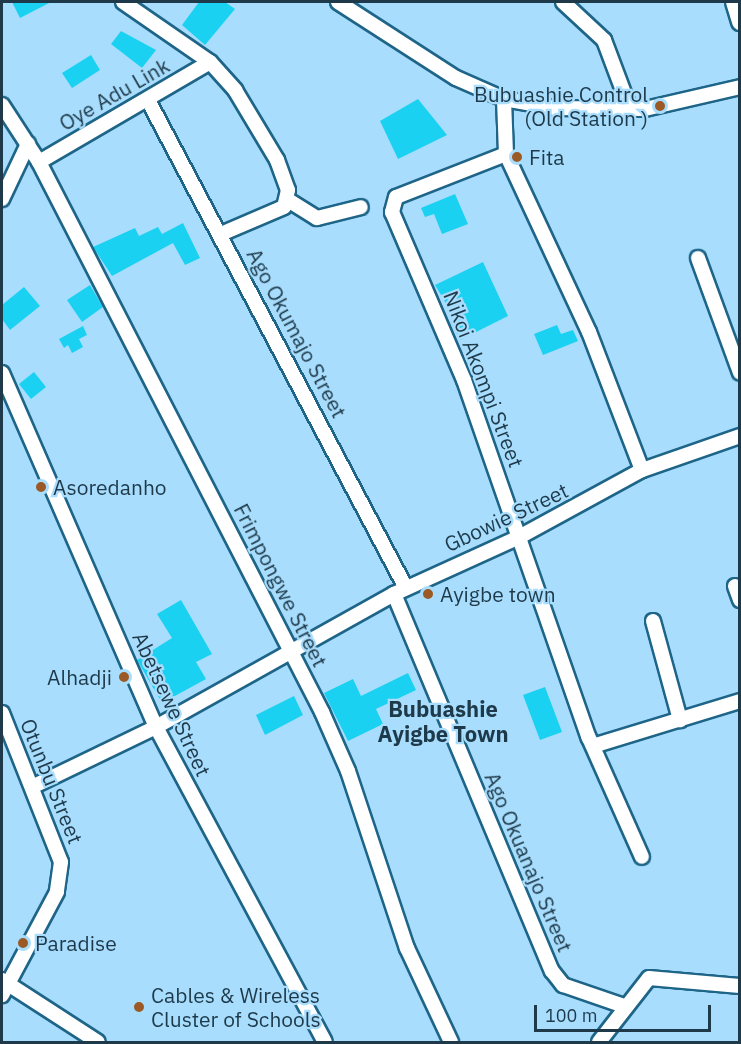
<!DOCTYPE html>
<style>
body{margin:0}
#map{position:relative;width:741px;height:1044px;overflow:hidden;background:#a8ddfd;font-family:"IBM Plex Sans",sans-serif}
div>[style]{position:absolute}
.building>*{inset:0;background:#1bd1f2}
.roads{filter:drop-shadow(2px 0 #1e6588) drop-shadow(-2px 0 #1e6588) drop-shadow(0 2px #1e6588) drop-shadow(0 -2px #1e6588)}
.minor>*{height:14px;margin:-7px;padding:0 7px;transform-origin:7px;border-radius:7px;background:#fff}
.tertiary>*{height:16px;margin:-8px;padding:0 8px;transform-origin:8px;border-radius:8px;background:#fff}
.dots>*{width:16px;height:16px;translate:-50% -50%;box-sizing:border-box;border:3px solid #a8ddfd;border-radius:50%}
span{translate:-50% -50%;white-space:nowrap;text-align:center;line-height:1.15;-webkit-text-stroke:4.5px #a8ddfd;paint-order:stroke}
.street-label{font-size:21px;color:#1e3a4a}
.poi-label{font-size:21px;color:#1e3a4a}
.right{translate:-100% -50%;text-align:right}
.left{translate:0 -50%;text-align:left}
.neighbourhood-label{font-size:22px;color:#1e3a4a;font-weight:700}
.frame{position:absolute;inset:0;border:3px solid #1e3a4a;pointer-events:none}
.scale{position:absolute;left:534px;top:1005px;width:177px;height:27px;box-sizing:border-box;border:3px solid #1e3a4a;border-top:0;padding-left:8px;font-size:18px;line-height:21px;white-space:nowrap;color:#1e3a4a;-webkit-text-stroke:4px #a8ddfd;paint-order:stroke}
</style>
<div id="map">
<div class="building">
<i style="clip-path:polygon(12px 2px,51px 2px,20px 18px)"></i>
<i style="clip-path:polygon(199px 2px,225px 2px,235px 9px,205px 45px,182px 25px)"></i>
<i style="clip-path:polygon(121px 31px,156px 50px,142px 68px,111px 44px)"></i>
<i style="clip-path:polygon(91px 55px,100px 70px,72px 88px,62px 73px)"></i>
<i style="clip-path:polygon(418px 99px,447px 135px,398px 159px,380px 121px)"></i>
<i style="clip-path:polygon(455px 194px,468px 224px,442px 234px,434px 214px,425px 217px,421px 208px)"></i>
<i style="clip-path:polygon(183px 223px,200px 258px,185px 265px,173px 243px,112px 276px,93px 247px,135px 228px,139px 236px,158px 227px,162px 234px)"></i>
<i style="clip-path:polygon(483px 262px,508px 316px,460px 340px,451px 322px,456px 320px,435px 285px)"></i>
<i style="clip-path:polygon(90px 285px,103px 307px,82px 322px,67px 300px)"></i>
<i style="clip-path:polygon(24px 287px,40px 306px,10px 330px,2px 319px,2px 305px)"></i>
<i style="clip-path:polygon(557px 325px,561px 334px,573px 330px,578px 341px,543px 355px,534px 334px)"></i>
<i style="clip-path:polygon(83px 326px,87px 335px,79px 339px,83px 347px,72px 353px,68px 345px,64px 348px,59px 339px)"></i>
<i style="clip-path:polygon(34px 372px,46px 387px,31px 399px,19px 384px)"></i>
<i style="clip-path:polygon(181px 600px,212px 654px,196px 662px,206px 679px,162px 703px,137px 660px,172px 638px,157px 614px)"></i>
<i style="clip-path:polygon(408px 673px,416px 690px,376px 709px,383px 724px,348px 741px,324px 693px,353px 679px,361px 696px)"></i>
<i style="clip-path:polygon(545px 687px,562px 732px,540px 740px,523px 695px)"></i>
<i style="clip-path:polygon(294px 696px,303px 715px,265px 735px,256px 715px)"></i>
</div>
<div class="roads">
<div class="minor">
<i style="left:123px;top:2px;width:106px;rotate:34.6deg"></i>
<i style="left:210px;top:62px;width:38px;rotate:48deg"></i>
<i style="left:235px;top:90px;width:82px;rotate:59deg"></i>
<i style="left:277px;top:160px;width:32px;rotate:70deg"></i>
<i style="left:288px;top:190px;width:17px;rotate:103deg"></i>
<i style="left:284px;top:207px;width:69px;rotate:156.8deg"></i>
<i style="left:338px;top:2px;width:140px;rotate:32.8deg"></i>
<i style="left:456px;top:78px;width:52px;rotate:23.6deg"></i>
<i style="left:504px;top:99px;width:52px;rotate:10deg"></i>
<i style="left:555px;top:108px;width:90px;rotate:0.6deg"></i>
<i style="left:645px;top:109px;width:98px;rotate:-13deg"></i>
<i style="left:563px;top:2px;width:56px;rotate:42.8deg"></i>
<i style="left:604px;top:40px;width:74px;rotate:69.4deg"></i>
<i style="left:148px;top:100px;width:552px;rotate:62.14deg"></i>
<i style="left:2px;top:105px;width:68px;rotate:57deg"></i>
<i style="left:39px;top:162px;width:619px;rotate:62.77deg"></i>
<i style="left:322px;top:712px;width:64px;rotate:66.2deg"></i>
<i style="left:348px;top:771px;width:187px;rotate:71.6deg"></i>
<i style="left:407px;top:948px;width:104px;rotate:64.9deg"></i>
<i style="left:506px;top:154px;width:118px;rotate:158.6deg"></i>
<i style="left:396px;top:197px;width:16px;rotate:105deg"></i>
<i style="left:392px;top:212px;width:183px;rotate:66.8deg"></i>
<i style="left:464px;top:380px;width:379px;rotate:70.8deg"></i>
<i style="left:589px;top:738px;width:130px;rotate:66deg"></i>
<i style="left:39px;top:162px;width:198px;rotate:-30.3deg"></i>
<i style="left:2px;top:199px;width:61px;rotate:-64.7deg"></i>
<i style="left:288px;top:200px;width:34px;rotate:32deg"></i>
<i style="left:317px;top:218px;width:45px;rotate:-14deg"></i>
<i style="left:698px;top:258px;width:122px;rotate:69.9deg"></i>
<i style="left:2px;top:373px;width:386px;rotate:66.5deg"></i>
<i style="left:156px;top:727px;width:357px;rotate:61.8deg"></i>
<i style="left:642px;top:470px;width:104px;rotate:-19.1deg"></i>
<i style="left:735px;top:586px;width:15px;rotate:70deg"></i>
<i style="left:394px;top:594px;width:409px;rotate:67.3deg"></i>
<i style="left:552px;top:971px;width:18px;rotate:52deg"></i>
<i style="left:563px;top:985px;width:65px;rotate:19deg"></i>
<i style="left:653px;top:621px;width:103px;rotate:74.7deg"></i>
<i style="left:2px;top:713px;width:160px;rotate:68.4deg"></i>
<i style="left:61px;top:862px;width:30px;rotate:98deg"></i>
<i style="left:57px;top:892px;width:117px;rotate:118.1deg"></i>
<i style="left:596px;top:745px;width:151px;rotate:-17deg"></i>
<i style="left:34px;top:786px;width:136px;rotate:-25.8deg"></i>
<i style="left:156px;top:727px;width:273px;rotate:-29.2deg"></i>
<i style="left:394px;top:594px;width:140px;rotate:-24.5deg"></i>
<i style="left:521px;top:536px;width:138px;rotate:-28.6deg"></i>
<i style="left:642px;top:470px;width:148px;rotate:-111deg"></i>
<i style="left:589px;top:332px;width:196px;rotate:-115deg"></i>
<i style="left:506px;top:154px;width:55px;rotate:-92.1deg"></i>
<i style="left:2px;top:980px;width:114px;rotate:32.9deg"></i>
<i style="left:599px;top:1042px;width:81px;rotate:-52deg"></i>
<i style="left:649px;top:978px;width:91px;rotate:5deg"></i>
</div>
<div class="tertiary">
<i style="left:734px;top:2px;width:21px;rotate:73deg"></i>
</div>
</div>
<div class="dots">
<i style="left:660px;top:106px;background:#9b5926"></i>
<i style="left:517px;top:157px;background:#9b5926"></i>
<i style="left:41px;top:487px;background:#9b5926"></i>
<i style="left:428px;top:594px;background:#9b5926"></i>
<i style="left:124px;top:677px;background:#9b5926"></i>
<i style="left:23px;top:943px;background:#9b5926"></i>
<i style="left:139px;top:1007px;background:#9b5926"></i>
</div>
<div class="street-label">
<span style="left:114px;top:94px;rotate:-30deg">Oye Adu Link</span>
<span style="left:297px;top:333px;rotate:62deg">Ago Okumajo Street</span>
<span style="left:484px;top:379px;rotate:69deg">Nikoi Akompi Street</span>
<span style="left:506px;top:517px;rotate:-25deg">Gbowie Street</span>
<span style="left:281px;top:585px;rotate:63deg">Frimpongwe Street</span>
<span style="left:172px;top:704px;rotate:65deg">Abetsewe Street</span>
<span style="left:52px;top:781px;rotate:68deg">Otunbu Street</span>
<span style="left:529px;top:862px;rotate:67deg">Ago Okuanajo Street</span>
</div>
<div class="poi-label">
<span class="right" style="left:648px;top:106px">Bubuashie Control<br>(Old Station )</span>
<span class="left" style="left:529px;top:157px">Fita</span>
<span class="left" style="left:53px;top:487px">Asoredanho</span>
<span class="left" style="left:440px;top:594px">Ayigbe town</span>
<span class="right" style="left:112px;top:677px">Alhadji</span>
<span class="left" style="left:35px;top:943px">Paradise</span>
<span class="left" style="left:151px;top:1007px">Cables &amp; Wireless<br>Cluster of Schools</span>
</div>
<div class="neighbourhood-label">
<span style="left:443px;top:721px">Bubuashie<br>Ayigbe Town</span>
</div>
<div class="frame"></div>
<div class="scale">100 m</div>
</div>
